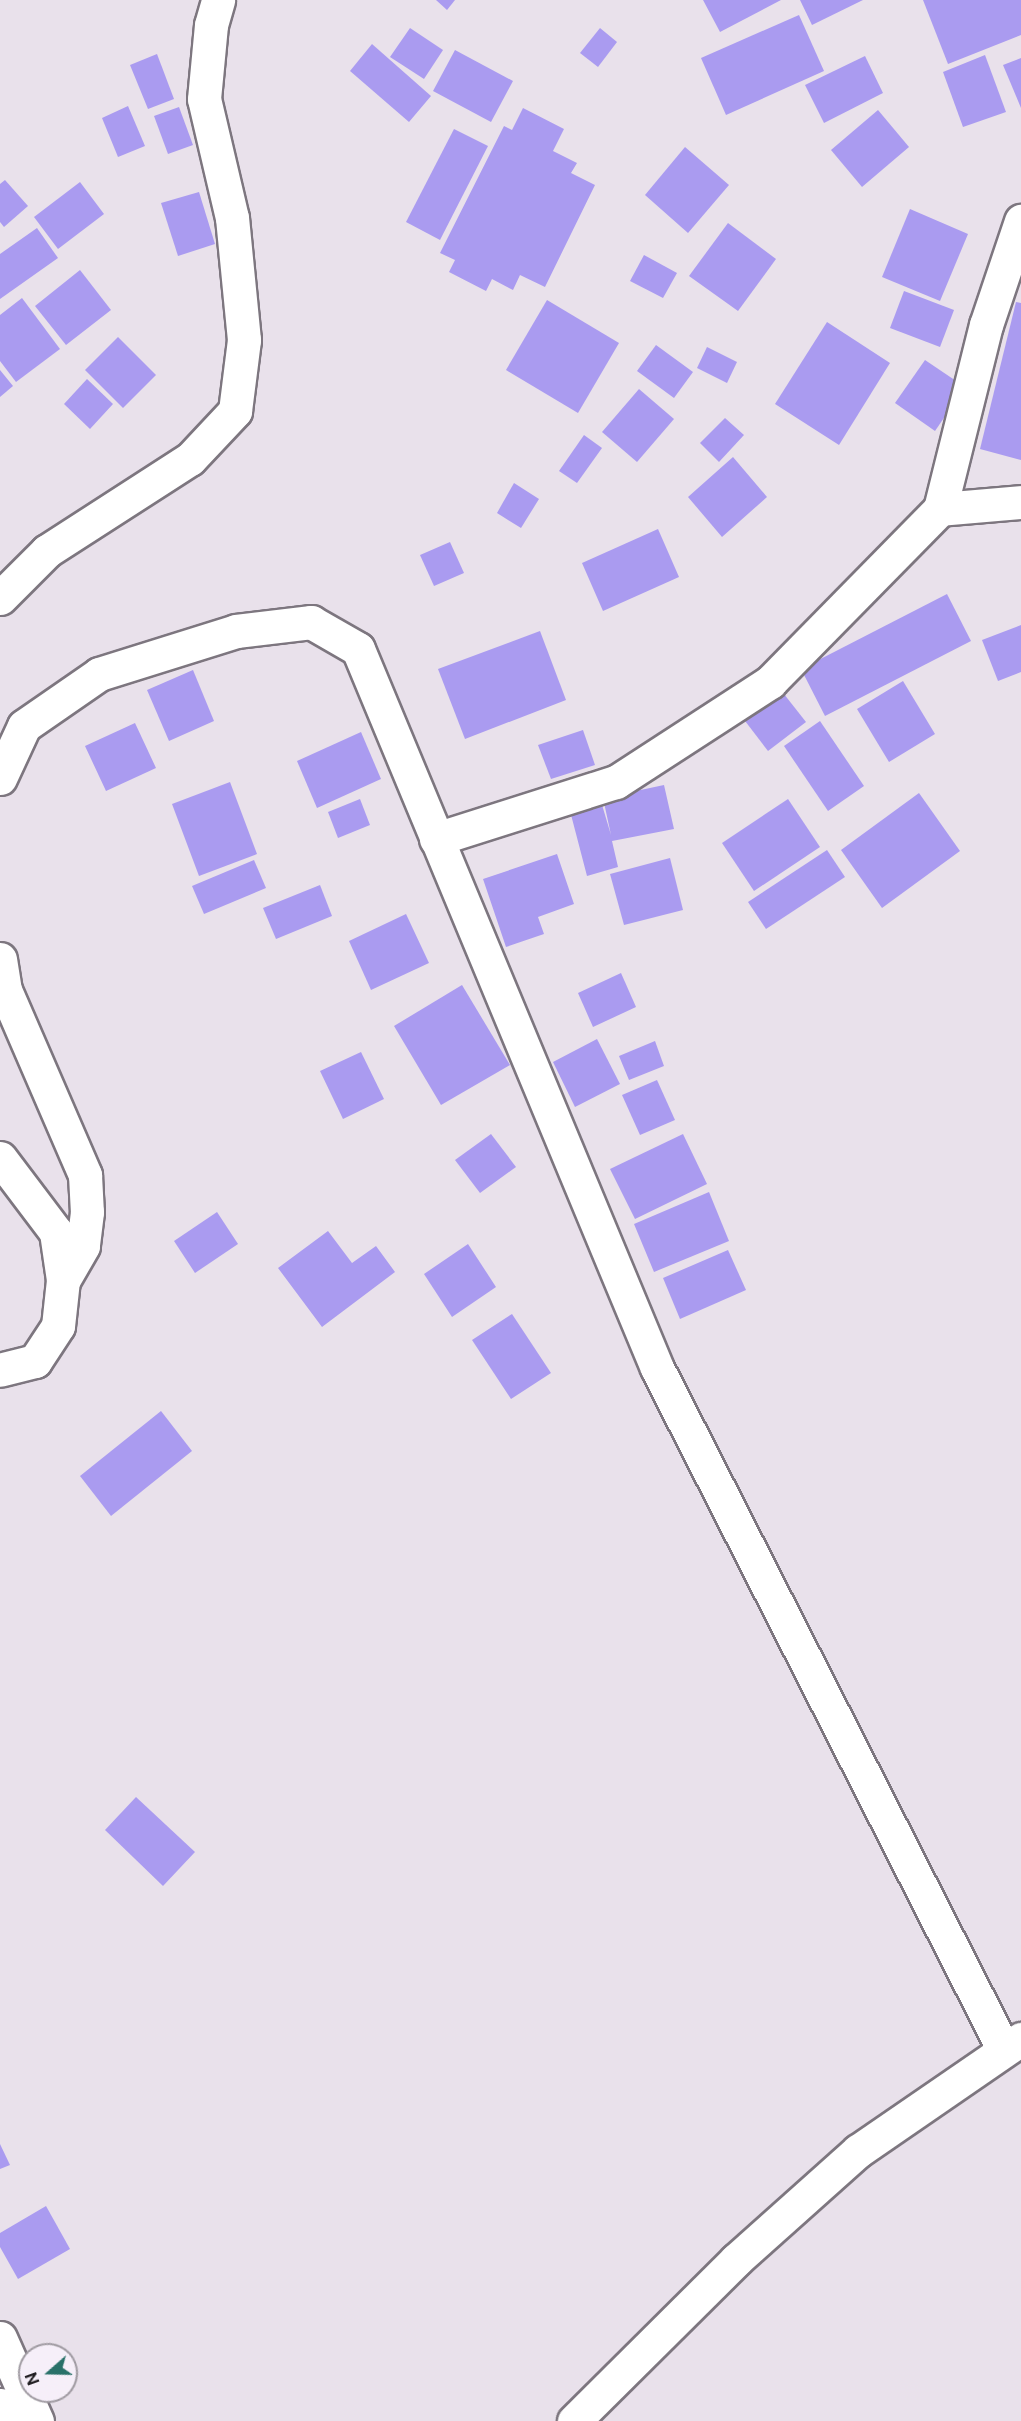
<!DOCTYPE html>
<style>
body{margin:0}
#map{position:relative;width:1021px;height:2421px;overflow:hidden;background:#e9e1eb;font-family:"Public Sans",sans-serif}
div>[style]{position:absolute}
.building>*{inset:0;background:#aa9bf0}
.roads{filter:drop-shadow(2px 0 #7d767f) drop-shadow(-2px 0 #7d767f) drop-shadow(0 2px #7d767f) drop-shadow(0 -2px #7d767f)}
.minor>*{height:33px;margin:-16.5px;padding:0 16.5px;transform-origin:16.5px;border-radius:16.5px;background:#fff}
span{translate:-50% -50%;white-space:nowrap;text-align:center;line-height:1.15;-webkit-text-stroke:5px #f6eff9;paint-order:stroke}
.north{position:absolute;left:18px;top:2343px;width:60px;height:60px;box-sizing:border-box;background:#f6eff9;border:2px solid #a09ba2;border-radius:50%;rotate:250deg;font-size:16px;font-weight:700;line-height:24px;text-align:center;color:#1f1c20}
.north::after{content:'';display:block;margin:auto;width:21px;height:27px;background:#297169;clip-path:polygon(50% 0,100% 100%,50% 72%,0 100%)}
</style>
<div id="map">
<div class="building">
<i style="clip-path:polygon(436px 0,455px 0,447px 10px)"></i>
<i style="clip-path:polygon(703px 0,781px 0,720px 32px)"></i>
<i style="clip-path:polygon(800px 0,863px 0,812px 25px)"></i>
<i style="clip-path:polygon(923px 0,1021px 0,1021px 35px,948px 64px)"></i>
<i style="clip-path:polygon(799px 15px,824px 71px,726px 115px,701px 58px)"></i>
<i style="clip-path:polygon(410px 28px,443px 50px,424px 79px,390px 57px)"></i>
<i style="clip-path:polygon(600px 28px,617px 42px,598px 67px,580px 53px)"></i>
<i style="clip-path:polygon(372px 44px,431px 96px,409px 122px,350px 71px)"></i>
<i style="clip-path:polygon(455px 50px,513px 81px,491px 122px,433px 91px)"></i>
<i style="clip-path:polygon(157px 54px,174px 99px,148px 109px,130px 65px)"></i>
<i style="clip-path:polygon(985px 55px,1006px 112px,963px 127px,943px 72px)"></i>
<i style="clip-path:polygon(865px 56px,883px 93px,824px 123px,805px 85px)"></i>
<i style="clip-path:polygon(1021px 58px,1021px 108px,1003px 65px)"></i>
<i style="clip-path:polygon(128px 106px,145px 146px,118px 157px,102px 118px)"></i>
<i style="clip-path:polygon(179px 107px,193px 145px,168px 154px,154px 116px)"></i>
<i style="clip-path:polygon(523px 108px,564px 129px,553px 151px,577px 163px,571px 173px,595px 185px,545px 287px,520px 275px,513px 290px,492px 279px,486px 291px,449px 272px,455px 260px,440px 253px,504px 126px,512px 130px)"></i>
<i style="clip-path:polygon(878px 110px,909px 147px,862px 187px,831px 150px)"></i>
<i style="clip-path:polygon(454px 129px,488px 146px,440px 240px,406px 222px)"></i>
<i style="clip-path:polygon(685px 147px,729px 185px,688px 233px,645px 195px)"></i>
<i style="clip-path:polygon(5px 180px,28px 206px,4px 227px,0 222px,0 184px)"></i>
<i style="clip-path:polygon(80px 182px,104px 214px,58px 249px,34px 217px)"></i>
<i style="clip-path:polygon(199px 192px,215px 244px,178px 256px,161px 203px)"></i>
<i style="clip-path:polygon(910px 209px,968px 234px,940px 301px,882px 277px)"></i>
<i style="clip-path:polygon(728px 223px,776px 259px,738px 311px,689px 276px)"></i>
<i style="clip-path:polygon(37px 228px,58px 258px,0 299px,0 254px)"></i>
<i style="clip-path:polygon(644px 255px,677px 273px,663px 298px,630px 281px)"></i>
<i style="clip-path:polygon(80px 270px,111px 310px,66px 345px,35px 306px)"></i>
<i style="clip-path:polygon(904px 291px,954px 310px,940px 347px,890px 328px)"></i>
<i style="clip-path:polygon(22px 298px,60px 349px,16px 382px,0 361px,0 315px)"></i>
<i style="clip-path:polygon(547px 300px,619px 343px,578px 413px,506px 370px)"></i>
<i style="clip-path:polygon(1016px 302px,1021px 303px,1021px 460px,980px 449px)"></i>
<i style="clip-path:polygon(827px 322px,890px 363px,839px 445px,775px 404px)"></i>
<i style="clip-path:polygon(118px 337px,156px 375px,123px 408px,85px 370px)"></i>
<i style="clip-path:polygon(656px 345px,693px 372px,674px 398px,637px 371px)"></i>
<i style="clip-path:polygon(707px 347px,737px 362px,727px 383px,697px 368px)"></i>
<i style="clip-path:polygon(925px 360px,965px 387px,935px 431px,895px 403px)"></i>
<i style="clip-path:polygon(0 370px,13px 386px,0 397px)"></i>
<i style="clip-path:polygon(87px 379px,113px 404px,90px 429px,64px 404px)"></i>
<i style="clip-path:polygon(639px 389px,674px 419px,637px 462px,602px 432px)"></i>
<i style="clip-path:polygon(725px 418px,744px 435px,719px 462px,700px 443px)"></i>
<i style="clip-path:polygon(584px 435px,602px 448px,577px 483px,559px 471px)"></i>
<i style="clip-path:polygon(733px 457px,767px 497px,722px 537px,688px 497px)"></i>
<i style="clip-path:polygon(514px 483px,539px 499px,521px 528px,497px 513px)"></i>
<i style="clip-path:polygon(658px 529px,679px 577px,603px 611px,582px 563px)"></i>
<i style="clip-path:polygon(450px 542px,464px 573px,434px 586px,420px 555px)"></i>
<i style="clip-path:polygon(947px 594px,971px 641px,825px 716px,801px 669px)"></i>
<i style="clip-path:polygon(1021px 625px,1021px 672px,998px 681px,982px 640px)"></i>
<i style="clip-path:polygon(540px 631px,566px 700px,465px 739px,438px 669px)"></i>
<i style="clip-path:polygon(193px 670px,214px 721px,169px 741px,147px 690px)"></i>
<i style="clip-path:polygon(903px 681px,935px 734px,889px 762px,857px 709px)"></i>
<i style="clip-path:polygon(780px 689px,806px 722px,768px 751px,742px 717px)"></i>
<i style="clip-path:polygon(820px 721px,864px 786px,828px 811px,784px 746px)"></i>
<i style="clip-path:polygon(135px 723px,156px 768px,106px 791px,85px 746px)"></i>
<i style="clip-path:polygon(583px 730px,595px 765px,551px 779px,538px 745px)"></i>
<i style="clip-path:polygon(361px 732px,381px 779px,317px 808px,297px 761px)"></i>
<i style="clip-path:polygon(230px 782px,257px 854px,199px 876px,172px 804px)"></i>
<i style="clip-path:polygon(664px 785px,674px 829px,612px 841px,618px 867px,587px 876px,569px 807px,600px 798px,611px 835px,603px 798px)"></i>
<i style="clip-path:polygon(919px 793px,960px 851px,882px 908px,841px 850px)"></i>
<i style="clip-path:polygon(360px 799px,370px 825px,338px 838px,328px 812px)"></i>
<i style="clip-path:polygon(788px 799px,820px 847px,754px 891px,722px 843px)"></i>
<i style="clip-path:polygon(827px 850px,845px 877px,766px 929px,748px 902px)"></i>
<i style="clip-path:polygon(557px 854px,574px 904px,538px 917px,544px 934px,506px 947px,483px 879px)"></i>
<i style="clip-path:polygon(670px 858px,683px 910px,624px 925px,610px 874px)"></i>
<i style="clip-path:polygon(254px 860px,266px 888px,204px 914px,192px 886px)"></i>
<i style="clip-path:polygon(320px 885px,332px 916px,276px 939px,263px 908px)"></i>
<i style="clip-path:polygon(406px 914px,429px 963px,371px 990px,349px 941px)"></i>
<i style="clip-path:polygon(621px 973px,636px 1007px,593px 1027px,578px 993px)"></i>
<i style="clip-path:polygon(462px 985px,510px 1065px,441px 1105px,394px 1026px)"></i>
<i style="clip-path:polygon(597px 1039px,620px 1084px,575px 1107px,553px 1062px)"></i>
<i style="clip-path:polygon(655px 1041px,664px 1066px,629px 1080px,619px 1056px)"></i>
<i style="clip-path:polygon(361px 1052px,384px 1099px,343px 1119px,320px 1071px)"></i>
<i style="clip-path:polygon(657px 1080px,675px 1120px,640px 1135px,622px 1095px)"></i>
<i style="clip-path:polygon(491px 1134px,516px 1167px,480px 1193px,455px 1160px)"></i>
<i style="clip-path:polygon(683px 1134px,707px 1184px,635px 1219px,610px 1169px)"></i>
<i style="clip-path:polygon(709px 1192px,729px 1241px,654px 1272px,634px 1224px)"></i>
<i style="clip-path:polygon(217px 1212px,238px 1244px,195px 1273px,174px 1241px)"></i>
<i style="clip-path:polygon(328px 1231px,352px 1263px,376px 1246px,395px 1272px,322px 1327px,278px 1268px)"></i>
<i style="clip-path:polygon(468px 1244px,496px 1287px,452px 1317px,424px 1274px)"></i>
<i style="clip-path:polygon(728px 1250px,746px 1290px,680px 1319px,663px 1278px)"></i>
<i style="clip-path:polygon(512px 1314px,551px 1373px,511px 1399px,472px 1340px)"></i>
<i style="clip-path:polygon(161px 1411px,192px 1451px,111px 1516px,80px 1476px)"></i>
<i style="clip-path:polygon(136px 1797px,195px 1852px,163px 1886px,105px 1830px)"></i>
<i style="clip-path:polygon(0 2144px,10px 2165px,0 2169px)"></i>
<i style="clip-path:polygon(46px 2206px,70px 2249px,18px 2279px,0 2247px,0 2233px)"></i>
</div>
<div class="roads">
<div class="minor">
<i style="left:940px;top:509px;width:81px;rotate:-4.9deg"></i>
<i style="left:0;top:598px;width:66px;rotate:-45deg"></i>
<i style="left:47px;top:551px;width:170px;rotate:-32.8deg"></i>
<i style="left:190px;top:459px;width:66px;rotate:-46.8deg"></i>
<i style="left:235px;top:411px;width:72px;rotate:-82.8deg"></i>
<i style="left:244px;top:340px;width:123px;rotate:-95.6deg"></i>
<i style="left:232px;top:218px;width:122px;rotate:-103.2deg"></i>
<i style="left:204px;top:99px;width:74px;rotate:-84.6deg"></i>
<i style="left:211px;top:25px;width:26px;rotate:-74deg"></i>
<i style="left:0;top:778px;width:57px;rotate:-65.2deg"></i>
<i style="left:24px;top:726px;width:91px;rotate:-34.7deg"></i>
<i style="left:99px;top:674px;width:144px;rotate:-17.4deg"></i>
<i style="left:236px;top:631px;width:76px;rotate:-6.8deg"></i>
<i style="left:311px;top:622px;width:54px;rotate:29.9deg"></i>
<i style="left:358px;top:649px;width:779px;rotate:67.42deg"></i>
<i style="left:657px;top:1368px;width:763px;rotate:63.03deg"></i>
<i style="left:436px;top:839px;width:189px;rotate:-17.6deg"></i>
<i style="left:616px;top:782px;width:184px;rotate:-33deg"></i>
<i style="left:770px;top:682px;width:243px;rotate:-45.5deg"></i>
<i style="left:940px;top:509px;width:190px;rotate:-76deg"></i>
<i style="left:986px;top:325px;width:110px;rotate:-71.4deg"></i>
<i style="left:0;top:959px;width:31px;rotate:81deg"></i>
<i style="left:5px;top:990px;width:202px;rotate:66.6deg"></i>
<i style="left:85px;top:1175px;width:37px;rotate:87deg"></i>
<i style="left:87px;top:1212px;width:34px;rotate:97deg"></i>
<i style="left:83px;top:1246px;width:39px;rotate:120deg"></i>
<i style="left:0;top:1158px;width:93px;rotate:52.9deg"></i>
<i style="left:56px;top:1232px;width:49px;rotate:81.7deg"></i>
<i style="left:63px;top:1280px;width:46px;rotate:96.2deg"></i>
<i style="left:58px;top:1326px;width:42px;rotate:123.3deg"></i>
<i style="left:35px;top:1361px;width:36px;rotate:166deg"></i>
<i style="left:0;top:2338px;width:91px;rotate:66deg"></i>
<i style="left:0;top:2405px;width:21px;rotate:49deg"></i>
<i style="left:574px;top:2421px;width:228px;rotate:-44.8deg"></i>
<i style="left:736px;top:2260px;width:164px;rotate:-41.8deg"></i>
<i style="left:858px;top:2151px;width:198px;rotate:-34.5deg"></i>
</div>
</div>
<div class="north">N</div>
</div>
